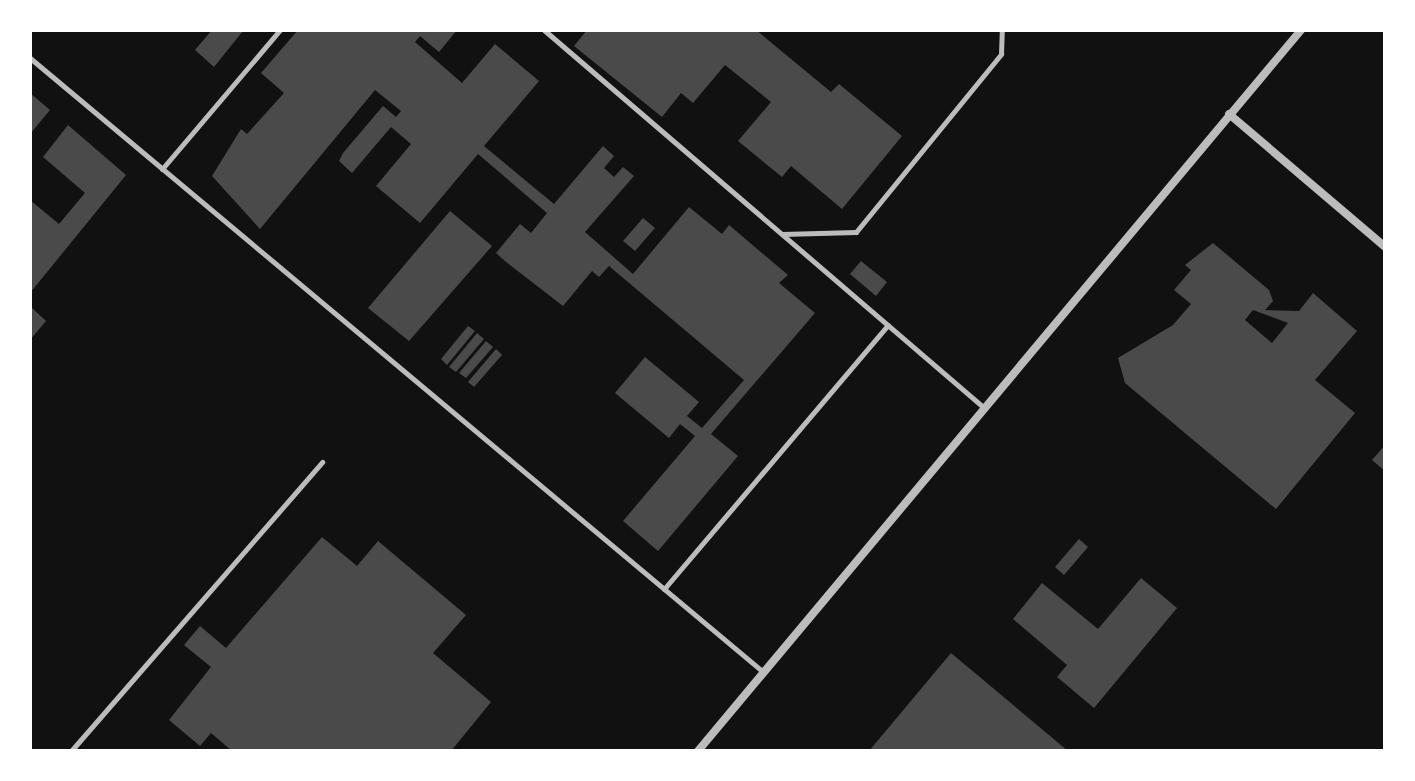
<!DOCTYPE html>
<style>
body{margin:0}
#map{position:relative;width:1415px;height:781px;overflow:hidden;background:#111;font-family:"PT Sans",sans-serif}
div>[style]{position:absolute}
.building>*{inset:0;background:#4a4a4a}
.service>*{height:5px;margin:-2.5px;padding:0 2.5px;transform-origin:2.5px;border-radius:2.5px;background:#bcbcbc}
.minor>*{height:8px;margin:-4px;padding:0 4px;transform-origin:4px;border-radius:4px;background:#bcbcbc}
span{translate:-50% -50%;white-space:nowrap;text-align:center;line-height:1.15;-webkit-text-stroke:6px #fff;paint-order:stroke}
.frame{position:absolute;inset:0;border:32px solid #fff;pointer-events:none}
</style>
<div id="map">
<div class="building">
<i style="clip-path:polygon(212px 30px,243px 31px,214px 67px,195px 50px)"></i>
<i style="clip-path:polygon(298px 30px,457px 30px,439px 52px,420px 36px,415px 42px,462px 83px,495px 44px,539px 81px,484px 146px,554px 204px,603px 146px,614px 156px,604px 168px,614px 177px,623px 167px,634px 176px,585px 232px,633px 274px,689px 207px,722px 234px,729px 225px,788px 275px,779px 283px,815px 313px,711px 434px,738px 456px,658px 551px,623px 521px,695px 436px,680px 424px,669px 438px,615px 393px,645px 357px,699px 402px,687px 416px,702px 428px,744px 380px,609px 266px,599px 277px,592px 271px,563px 306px,506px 262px,496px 253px,520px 224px,531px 233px,547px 213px,478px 154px,420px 223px,376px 186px,411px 144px,391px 127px,352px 173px,339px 161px,343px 153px,383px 106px,396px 117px,401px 111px,375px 90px,260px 229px,212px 176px,241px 129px,247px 134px,284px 93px,261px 73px)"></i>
<i style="clip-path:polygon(587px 30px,756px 30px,831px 92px,839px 84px,902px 136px,842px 209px,791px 166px,782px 177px,738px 141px,771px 102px,725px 65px,693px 103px,681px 93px,662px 117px,574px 46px)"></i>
<i style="clip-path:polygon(30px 93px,50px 110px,30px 134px)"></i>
<i style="clip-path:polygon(68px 125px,126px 175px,30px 293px,30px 200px,59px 224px,85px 193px,43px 157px)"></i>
<i style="clip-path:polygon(450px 211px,492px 246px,409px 341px,368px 308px)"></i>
<i style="clip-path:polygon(643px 218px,655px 228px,635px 251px,623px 241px)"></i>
<i style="clip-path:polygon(evenodd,1213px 243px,1269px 290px,1273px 301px,1265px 310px,1299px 311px,1313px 293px,1357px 331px,1315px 380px,1355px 413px,1276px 509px,1125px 383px,1118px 358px,1173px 325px,1191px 304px,1174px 290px,1191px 270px,1185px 265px,1213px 243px,1253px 310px,1288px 323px,1272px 343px,1245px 320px,1253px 310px)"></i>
<i style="clip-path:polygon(861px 261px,887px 282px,876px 296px,850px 274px)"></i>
<i style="clip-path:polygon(30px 306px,46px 321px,30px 340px)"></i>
<i style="clip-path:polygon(468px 326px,475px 331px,447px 365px,441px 359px)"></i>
<i style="clip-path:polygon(477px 333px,484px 339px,456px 372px,449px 367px)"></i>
<i style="clip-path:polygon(486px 341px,493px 347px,466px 378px,459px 373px)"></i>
<i style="clip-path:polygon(496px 349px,502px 355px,474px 387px,468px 382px)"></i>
<i style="clip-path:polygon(1385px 445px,1385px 471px,1372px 460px)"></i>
<i style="clip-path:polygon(322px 537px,357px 566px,378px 541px,466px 615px,433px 653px,491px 702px,451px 751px,232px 751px,211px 733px,200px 746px,169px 720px,211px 667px,184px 645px,200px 626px,226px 648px)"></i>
<i style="clip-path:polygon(1079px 539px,1088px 547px,1064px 575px,1055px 567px)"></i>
<i style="clip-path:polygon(1141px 578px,1177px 608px,1094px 708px,1057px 677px,1067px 665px,1013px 619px,1042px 583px,1098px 629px)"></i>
<i style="clip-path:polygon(951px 653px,1068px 751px,869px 751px)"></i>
</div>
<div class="service">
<i style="left:544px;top:30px;width:577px;rotate:40.64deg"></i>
<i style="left:30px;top:58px;width:955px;rotate:39.94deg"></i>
<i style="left:162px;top:169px;width:182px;rotate:-49.7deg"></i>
<i style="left:782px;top:234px;width:74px;rotate:-1.5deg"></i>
<i style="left:856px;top:232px;width:230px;rotate:-50.8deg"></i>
<i style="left:1001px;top:54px;width:24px;rotate:-88deg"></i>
<i style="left:664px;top:589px;width:346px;rotate:-49.7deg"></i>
<i style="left:71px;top:751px;width:383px;rotate:-49deg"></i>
</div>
<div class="minor">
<i style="left:1229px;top:114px;width:205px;rotate:40.4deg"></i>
<i style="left:698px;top:751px;width:940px;rotate:-50.09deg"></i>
</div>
<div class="frame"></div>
</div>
